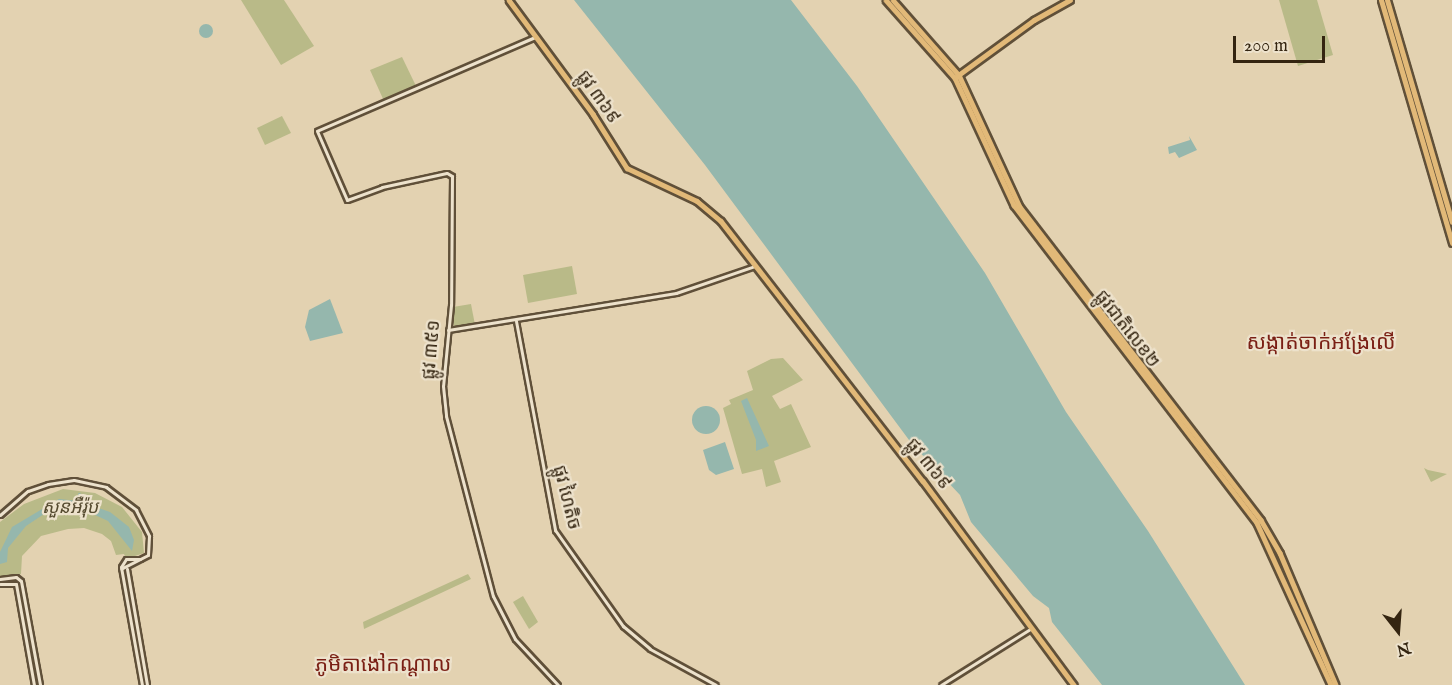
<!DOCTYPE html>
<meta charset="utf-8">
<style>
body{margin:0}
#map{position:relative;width:1452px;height:685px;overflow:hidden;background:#e3d2b1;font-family:"IM FELL English","Noto Sans Khmer",serif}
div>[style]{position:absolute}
.green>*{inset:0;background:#b9ba88}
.water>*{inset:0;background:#95b7ad}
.round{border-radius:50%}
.canal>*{height:3px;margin:-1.5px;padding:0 1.5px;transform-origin:1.5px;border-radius:1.5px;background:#95b7ad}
.roads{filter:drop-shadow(2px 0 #605039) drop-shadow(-2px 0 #605039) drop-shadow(0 2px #605039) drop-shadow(0 -2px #605039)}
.minor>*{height:3px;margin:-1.5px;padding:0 1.5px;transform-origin:1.5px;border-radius:1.5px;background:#ede2cc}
.major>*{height:4.5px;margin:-2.25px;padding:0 2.25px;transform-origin:2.25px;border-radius:2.25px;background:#e2b978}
.highway>*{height:5px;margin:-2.5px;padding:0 2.5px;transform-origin:2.5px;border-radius:2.5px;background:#e2b978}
span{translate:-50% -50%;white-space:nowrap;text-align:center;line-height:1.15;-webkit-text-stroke:4.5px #ede2cc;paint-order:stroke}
.street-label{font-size:18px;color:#342511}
.park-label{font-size:18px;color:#554a2f;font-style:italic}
.quarter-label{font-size:21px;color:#7a1f14}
.north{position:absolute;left:1368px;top:601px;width:60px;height:60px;-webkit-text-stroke:4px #ede2cc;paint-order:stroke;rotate:163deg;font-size:16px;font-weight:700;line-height:24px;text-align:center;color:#342511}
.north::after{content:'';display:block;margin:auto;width:21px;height:27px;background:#342511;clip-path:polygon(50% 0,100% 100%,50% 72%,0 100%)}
.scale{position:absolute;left:1233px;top:36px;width:92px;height:27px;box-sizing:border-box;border:3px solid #342511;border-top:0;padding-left:8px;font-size:18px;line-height:21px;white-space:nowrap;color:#342511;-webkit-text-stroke:4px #ede2cc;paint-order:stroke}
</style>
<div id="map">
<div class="green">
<i style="clip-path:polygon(241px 0,284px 0,314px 46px,281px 65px)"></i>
<i style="clip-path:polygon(1279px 0,1317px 0,1333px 55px,1298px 66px)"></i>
<i style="clip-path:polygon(402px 57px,416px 86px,384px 101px,370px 70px)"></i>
<i style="clip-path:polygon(282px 116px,291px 133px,265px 145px,257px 128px)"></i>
<i style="clip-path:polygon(572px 266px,577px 294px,528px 303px,523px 275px)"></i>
<i style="clip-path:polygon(471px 304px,475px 325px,454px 328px,453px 307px)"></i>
<i style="clip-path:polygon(783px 358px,803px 380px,772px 396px,780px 409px,791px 404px,811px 447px,774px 461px,781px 482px,766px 487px,762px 469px,742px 474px,723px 408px,731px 404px,729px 400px,753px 390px,747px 371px,771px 359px)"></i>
<i style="clip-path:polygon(1424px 468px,1428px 470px,1447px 474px,1431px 482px)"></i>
<i style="clip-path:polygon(63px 489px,95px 493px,122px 507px,142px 532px,144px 553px,126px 559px,124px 554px,116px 555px,111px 541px,102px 534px,84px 528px,68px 529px,41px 536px,22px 556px,21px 574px,0 579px,0 522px,24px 504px)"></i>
<i style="clip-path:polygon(468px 574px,471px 579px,364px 629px,363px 622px)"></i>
<i style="clip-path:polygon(523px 596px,538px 622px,529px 629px,513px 602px)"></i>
</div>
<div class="water">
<i style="clip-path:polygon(574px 0,791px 0,857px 86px,985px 273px,1066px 412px,1148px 531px,1245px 685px,1102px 685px,1052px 622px,1049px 608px,1033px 596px,971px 522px,960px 495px,912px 444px,705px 165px)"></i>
<i class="round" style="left:199px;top:24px;width:14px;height:14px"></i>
<i style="clip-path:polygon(1189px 136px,1197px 150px,1179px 158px,1175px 152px,1169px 154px,1168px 147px,1190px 140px)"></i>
<i style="clip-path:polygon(330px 299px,343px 333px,310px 341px,305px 327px,309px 310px)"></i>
<i style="clip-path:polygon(747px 398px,769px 446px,756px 451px,756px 440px,741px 401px)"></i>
<i class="round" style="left:692px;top:406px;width:28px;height:28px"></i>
<i style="clip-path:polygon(725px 442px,734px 469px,716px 475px,709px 470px,703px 450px)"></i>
<i style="clip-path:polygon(59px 499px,78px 501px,110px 512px,129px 527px,134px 540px,132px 551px,108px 521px,80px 508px,71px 509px,44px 514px,26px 526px,8px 548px,7px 562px,0 564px,0 552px,12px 527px)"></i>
</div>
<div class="canal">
<i style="left:78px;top:501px;width:7px;rotate:-82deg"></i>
</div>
<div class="roads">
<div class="minor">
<i style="left:535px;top:37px;width:237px;rotate:156.7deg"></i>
<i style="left:317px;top:131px;width:75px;rotate:66.5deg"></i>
<i style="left:347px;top:200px;width:37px;rotate:-20deg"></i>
<i style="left:382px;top:187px;width:66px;rotate:-12.2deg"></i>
<i style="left:447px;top:173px;width:6px;rotate:31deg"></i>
<i style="left:452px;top:176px;width:129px;rotate:90.4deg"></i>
<i style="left:451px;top:305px;width:81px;rotate:95.6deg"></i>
<i style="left:443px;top:386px;width:30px;rotate:84deg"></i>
<i style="left:446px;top:416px;width:186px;rotate:75.4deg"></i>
<i style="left:493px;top:596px;width:48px;rotate:62.9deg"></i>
<i style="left:515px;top:639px;width:63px;rotate:46.9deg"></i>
<i style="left:516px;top:321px;width:213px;rotate:79.4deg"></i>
<i style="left:555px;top:530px;width:118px;rotate:54.7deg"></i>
<i style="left:623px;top:626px;width:35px;rotate:40deg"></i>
<i style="left:650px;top:649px;width:75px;rotate:28.6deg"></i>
<i style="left:448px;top:330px;width:231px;rotate:-9.2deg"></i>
<i style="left:676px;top:293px;width:83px;rotate:-18.9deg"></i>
<i style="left:0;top:515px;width:37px;rotate:-41deg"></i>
<i style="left:28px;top:491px;width:21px;rotate:-19deg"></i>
<i style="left:48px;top:484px;width:26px;rotate:-9deg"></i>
<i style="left:74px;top:480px;width:33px;rotate:12deg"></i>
<i style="left:106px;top:487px;width:38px;rotate:37deg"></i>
<i style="left:136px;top:510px;width:29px;rotate:63deg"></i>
<i style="left:149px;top:536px;width:19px;rotate:93deg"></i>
<i style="left:148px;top:555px;width:30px;rotate:153deg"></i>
<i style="left:140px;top:559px;width:14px;rotate:180deg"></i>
<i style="left:126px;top:559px;width:9px;rotate:122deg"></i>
<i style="left:121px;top:567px;width:120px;rotate:79.9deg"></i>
<i style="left:127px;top:569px;width:118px;rotate:80.2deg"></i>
<i style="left:0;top:579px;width:16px;rotate:-7deg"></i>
<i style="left:16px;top:577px;width:6px;rotate:39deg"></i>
<i style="left:21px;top:581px;width:106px;rotate:79.6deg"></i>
<i style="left:0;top:584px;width:16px"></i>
<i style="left:16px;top:584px;width:103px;rotate:79.9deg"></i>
<i style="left:941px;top:685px;width:107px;rotate:-32.1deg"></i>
</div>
<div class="major">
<i style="left:509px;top:0;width:142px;rotate:53.6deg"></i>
<i style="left:593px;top:114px;width:64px;rotate:57.8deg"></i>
<i style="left:627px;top:168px;width:77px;rotate:25.2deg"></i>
<i style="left:697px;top:201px;width:31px;rotate:40deg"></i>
<i style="left:721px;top:221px;width:329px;rotate:52.2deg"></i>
<i style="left:923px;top:481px;width:254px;rotate:53.5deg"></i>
<i style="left:886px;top:0;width:104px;rotate:48.5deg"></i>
<i style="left:955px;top:78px;width:140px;rotate:65.1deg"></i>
<i style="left:1014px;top:205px;width:400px;rotate:52.6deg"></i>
<i style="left:1257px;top:523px;width:178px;rotate:65.4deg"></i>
<i style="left:893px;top:0;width:100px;rotate:48.7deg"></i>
<i style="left:959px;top:75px;width:145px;rotate:65.2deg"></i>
<i style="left:1020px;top:207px;width:395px;rotate:52.4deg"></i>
<i style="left:1261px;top:520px;width:38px;rotate:60deg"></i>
<i style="left:1280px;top:553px;width:143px;rotate:67deg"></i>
<i style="left:957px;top:76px;width:95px;rotate:-36deg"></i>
<i style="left:1034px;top:20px;width:41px;rotate:-29.1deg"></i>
</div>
<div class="highway">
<i style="left:1381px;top:0;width:253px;rotate:73.7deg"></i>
<i style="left:1387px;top:0;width:231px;rotate:73.7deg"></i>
</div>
</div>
<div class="street-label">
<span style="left:597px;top:98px;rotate:55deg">ផ្លូវ ៣៦៩</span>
<span style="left:1126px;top:330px;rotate:52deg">ផ្លូវជាតិលេខ២</span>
<span style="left:433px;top:350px;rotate:-85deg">ផ្លូវ ៣៥១</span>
<span style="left:927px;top:465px;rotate:51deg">ផ្លូវ ៣៦៩</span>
<span style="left:565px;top:498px;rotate:76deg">ផ្លូវ ហៃតិច</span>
</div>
<div class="park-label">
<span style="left:70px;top:509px">សួនអឺរ៉ុប</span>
</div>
<div class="quarter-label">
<span style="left:1321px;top:344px">សង្កាត់ចាក់អង្រែលើ</span>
<span style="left:383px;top:666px">ភូមិតាងៅកណ្តាល</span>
</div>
<div class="north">N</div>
<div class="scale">200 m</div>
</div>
